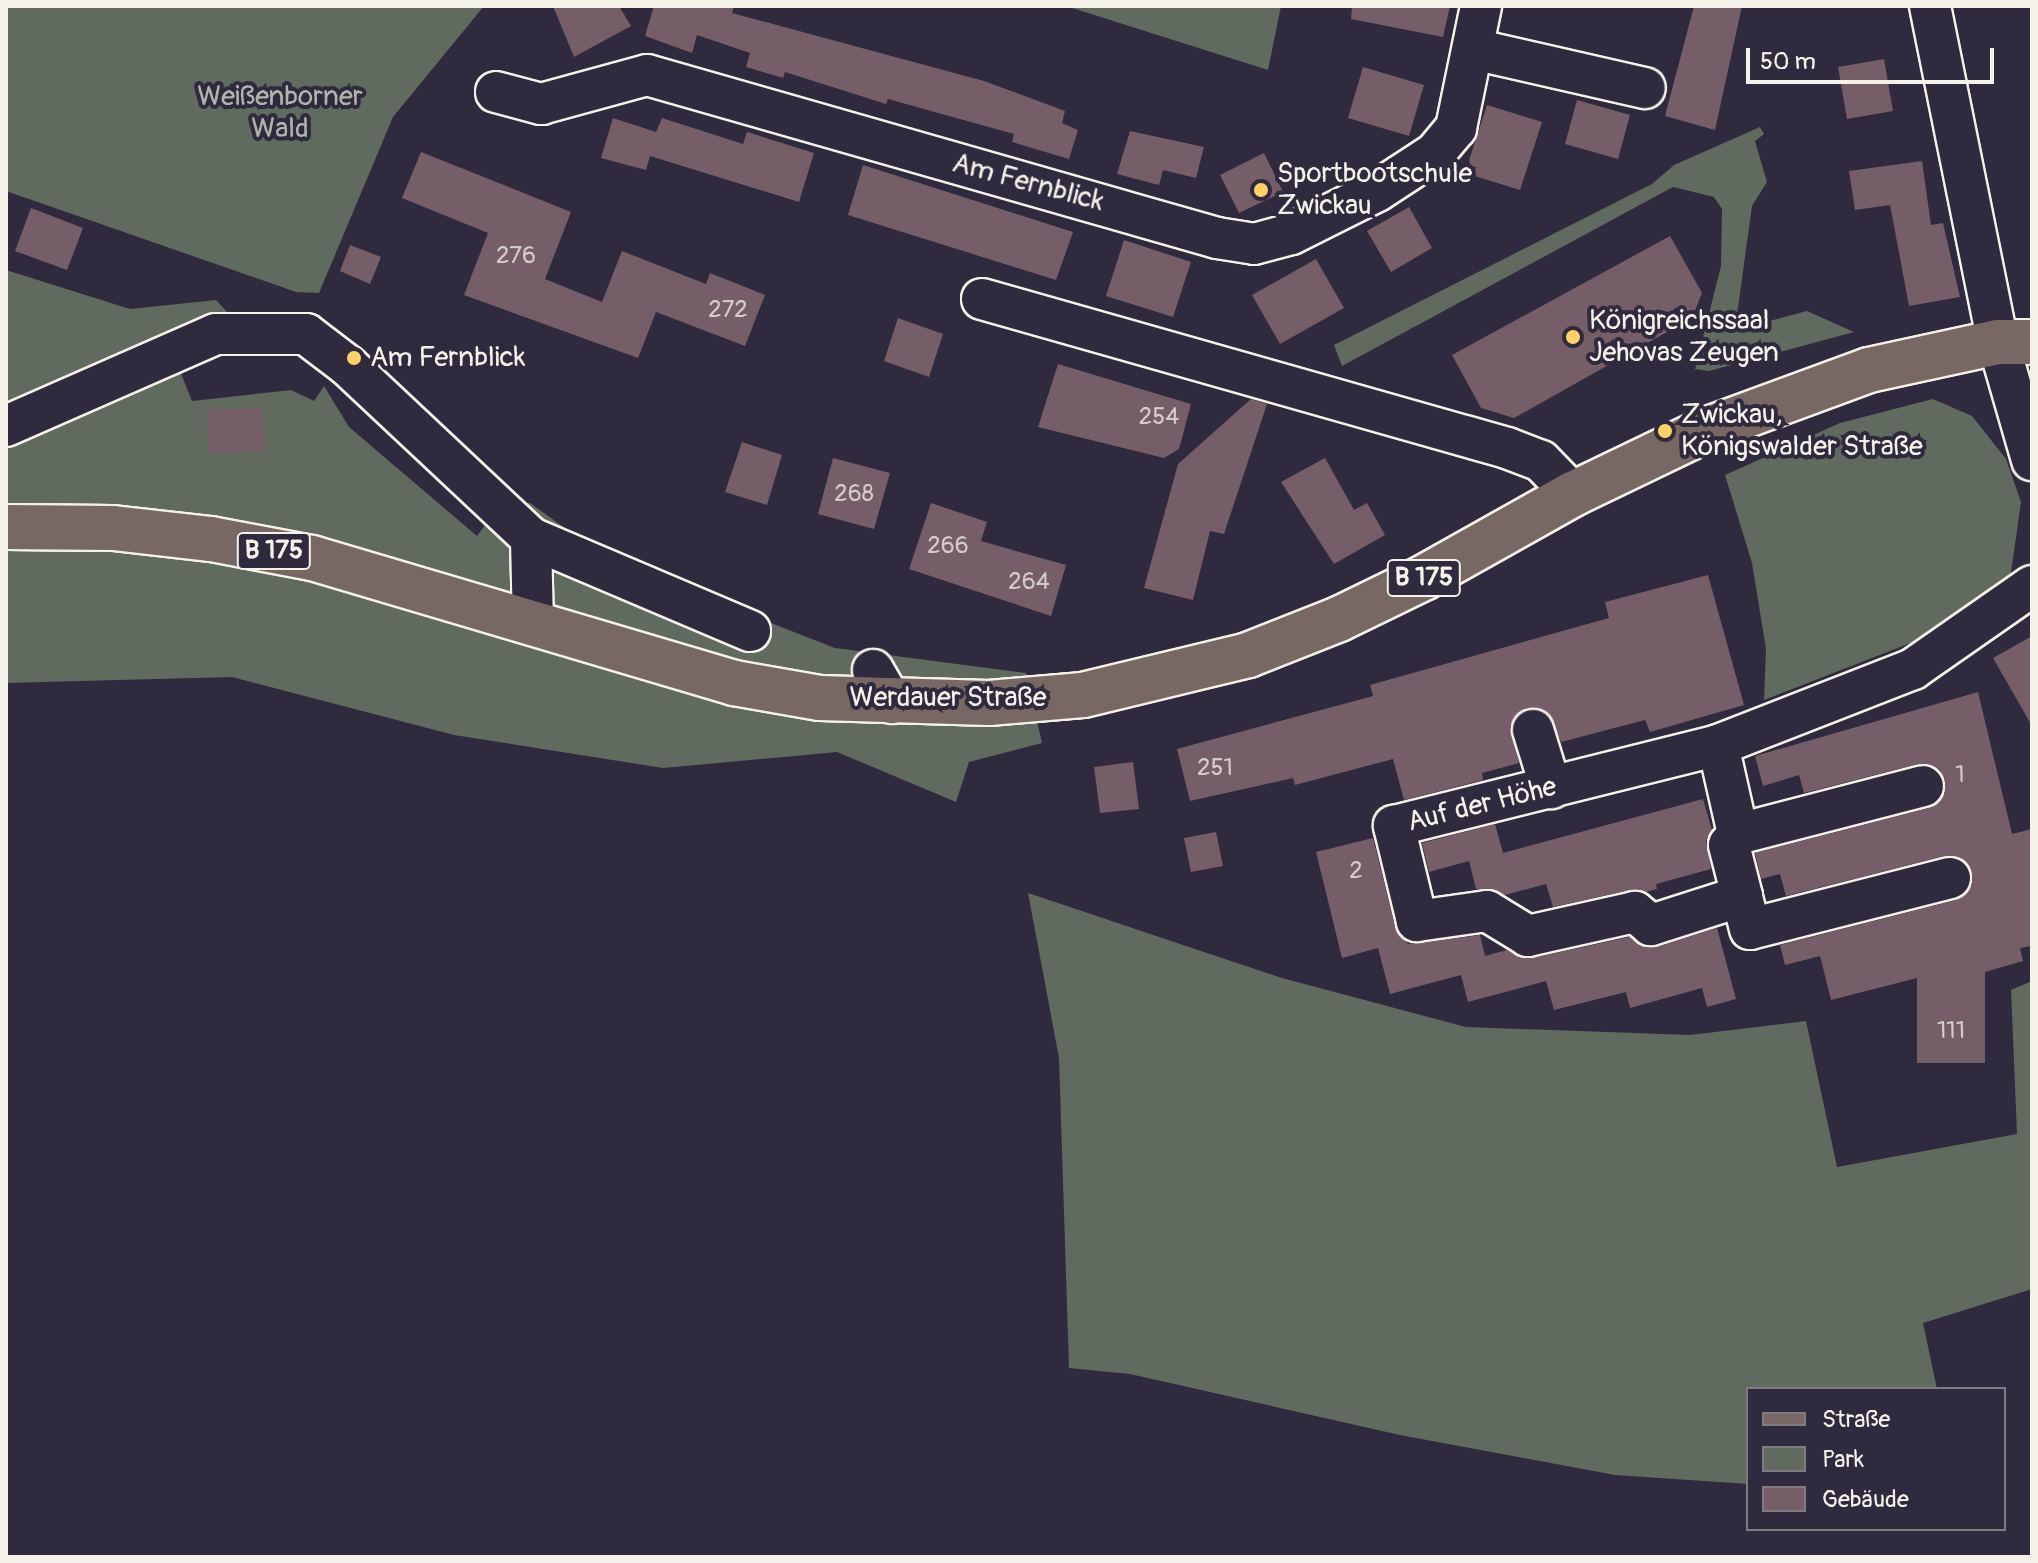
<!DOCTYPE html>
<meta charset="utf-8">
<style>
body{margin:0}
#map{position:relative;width:2038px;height:1563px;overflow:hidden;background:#2f2a3d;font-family:Pangolin,sans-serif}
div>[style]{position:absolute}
.green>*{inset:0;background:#606a5e}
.building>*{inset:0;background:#765e68}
.roads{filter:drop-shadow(2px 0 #f4f1e8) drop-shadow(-2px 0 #f4f1e8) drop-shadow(0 2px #f4f1e8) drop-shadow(0 -2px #f4f1e8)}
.minor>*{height:40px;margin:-20px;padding:0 20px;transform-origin:20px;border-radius:20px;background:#2f2a3d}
.major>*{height:44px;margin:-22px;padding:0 22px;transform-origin:22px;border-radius:22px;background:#776864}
.dots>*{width:22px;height:22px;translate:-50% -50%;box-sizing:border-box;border:4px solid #2f2a3d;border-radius:50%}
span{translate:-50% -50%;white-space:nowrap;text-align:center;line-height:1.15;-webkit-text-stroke:8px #2f2a3d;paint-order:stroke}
.number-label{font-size:24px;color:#d4ccc8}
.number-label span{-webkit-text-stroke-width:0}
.shield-label span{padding:2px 6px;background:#2f2a3d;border:2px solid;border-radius:6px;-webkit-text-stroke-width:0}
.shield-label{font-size:26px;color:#f4f1e8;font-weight:700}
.park-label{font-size:28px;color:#b1b4aa}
.poi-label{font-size:28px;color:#f4f1e8}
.left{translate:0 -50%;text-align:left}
.street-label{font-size:28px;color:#f4f1e8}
.frame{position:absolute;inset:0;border:8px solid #f4f1e8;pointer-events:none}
.legend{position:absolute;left:1746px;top:1387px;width:260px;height:144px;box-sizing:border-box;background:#2f2a3d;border:2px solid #7e7a81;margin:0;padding:10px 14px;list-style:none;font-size:24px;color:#f4f1e8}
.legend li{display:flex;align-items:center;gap:16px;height:40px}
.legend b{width:40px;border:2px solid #7e7a81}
.scale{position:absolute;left:1746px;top:48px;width:248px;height:36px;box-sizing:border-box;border:4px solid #f4f1e8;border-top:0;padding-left:10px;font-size:24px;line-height:28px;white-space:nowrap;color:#f4f1e8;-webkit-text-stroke:6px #2f2a3d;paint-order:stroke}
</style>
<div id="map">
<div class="green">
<i style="clip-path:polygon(6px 6px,484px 6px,393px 117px,319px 293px,296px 292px,6px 191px)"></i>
<i style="clip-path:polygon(1066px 6px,1281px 6px,1268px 70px)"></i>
<i style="clip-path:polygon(1760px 127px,1764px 134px,1755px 141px,1767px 182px,1752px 206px,1735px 330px,1807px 311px,1854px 332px,1709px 371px,1695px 369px,1721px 266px,1722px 209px,1714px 197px,1673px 187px,1342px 366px,1334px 345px,1652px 184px,1674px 165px)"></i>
<i style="clip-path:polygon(6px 270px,130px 309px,216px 300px,229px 314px,172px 351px,192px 401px,291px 390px,314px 401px,324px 386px,349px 427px,477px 536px,500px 504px,530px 503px,608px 559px,835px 648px,1026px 673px,1042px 743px,969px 762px,956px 802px,837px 752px,663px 768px,454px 735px,232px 677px,6px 683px)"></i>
<i style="clip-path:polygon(1933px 399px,1972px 416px,2006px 459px,2021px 502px,2010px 580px,1913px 642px,1764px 700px,1766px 649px,1752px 563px,1725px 475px,1840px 423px)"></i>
<i style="clip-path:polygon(1028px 893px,1282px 978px,1466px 1027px,1690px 1035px,1806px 1021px,1837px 1167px,2017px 1134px,2011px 990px,2032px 981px,2032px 1289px,1923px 1323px,1937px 1389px,1748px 1389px,1748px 1484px,1615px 1475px,1400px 1435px,1130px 1374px,1069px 1368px,1059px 1058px)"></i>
</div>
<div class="building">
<i style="clip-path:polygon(553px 6px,619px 6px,631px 26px,574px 57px)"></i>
<i style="clip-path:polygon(654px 6px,734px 6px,732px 13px,984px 81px,1065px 111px,1062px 123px,1078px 130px,1069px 159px,1012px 142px,1014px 134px,888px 99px,886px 104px,785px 72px,783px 78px,746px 67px,750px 53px,697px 35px,692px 53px,645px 36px)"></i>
<i style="clip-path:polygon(1352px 6px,1450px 6px,1443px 37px,1351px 19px)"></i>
<i style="clip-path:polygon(1694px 6px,1742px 6px,1715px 130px,1665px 116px)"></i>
<i style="clip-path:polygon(1884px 59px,1893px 111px,1847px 119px,1838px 67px)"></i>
<i style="clip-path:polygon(1363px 67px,1424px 85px,1409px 136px,1348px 118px)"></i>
<i style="clip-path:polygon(1577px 100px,1630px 115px,1618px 159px,1565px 144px)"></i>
<i style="clip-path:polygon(1487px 105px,1542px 122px,1520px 190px,1465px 173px)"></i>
<i style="clip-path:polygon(613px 118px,656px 132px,662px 118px,743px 144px,747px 132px,814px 153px,799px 202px,650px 156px,646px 170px,601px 158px)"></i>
<i style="clip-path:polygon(1130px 131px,1204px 147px,1196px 178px,1163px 170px,1159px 185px,1117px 174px)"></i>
<i style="clip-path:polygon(421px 152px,571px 212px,545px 279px,602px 302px,622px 251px,706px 284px,710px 273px,765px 295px,745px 346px,656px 312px,638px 358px,464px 295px,488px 233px,402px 198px)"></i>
<i style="clip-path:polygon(1264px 153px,1283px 192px,1239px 213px,1220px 175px)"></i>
<i style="clip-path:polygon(1922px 161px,1931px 225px,1943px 223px,1960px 297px,1909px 306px,1890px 205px,1855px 210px,1849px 171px)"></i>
<i style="clip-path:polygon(863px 165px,1073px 232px,1056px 280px,848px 215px)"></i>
<i style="clip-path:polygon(1409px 207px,1432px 248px,1391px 272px,1367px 231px)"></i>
<i style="clip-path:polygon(31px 208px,83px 228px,67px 270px,15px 251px)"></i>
<i style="clip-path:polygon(1670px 236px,1702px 293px,1692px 318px,1514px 418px,1481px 408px,1452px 355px)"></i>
<i style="clip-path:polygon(1124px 240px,1191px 262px,1173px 317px,1106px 296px)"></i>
<i style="clip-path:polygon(350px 245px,381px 257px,370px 284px,340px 271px)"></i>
<i style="clip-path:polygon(1316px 259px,1344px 308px,1280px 344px,1252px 295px)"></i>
<i style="clip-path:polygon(898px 318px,943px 334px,929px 377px,884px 361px)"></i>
<i style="clip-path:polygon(1058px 364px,1191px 404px,1179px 449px,1164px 458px,1038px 427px)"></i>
<i style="clip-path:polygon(1251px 399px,1267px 404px,1224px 534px,1210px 531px,1193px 600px,1144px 588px,1178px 464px)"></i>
<i style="clip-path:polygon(262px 407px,264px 451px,209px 453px,207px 410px)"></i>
<i style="clip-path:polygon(742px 442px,782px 455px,767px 505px,725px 492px)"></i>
<i style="clip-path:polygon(833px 458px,890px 473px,874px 529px,818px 514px)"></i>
<i style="clip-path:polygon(1325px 458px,1354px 510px,1367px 503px,1385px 535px,1334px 564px,1281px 482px)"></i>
<i style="clip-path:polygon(931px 503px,987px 522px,981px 541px,1066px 565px,1051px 616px,909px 569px)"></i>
<i style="clip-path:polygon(1708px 575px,1744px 705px,1650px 732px,1645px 720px,1561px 742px,1549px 714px,1527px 708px,1510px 726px,1519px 763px,1482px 773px,1483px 780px,1404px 800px,1393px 759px,1295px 785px,1293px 778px,1190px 801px,1177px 749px,1373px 696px,1370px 685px,1609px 618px,1605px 602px)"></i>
<i style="clip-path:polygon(2032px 636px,2032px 726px,1993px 658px)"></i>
<i style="clip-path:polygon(1978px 692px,2012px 834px,2032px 829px,2032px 946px,2020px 948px,2023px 961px,1985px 972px,1985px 1063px,1917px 1063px,1917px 978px,1831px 1000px,1820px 956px,1785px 965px,1780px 945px,1956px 900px,1972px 885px,1967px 863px,1944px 856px,1786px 896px,1780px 874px,1761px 879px,1755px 853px,1929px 808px,1945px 793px,1945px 780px,1939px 769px,1918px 764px,1804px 793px,1799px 775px,1763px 786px,1755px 756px)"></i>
<i style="clip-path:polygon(1133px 762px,1139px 809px,1100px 813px,1094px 767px)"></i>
<i style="clip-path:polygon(1703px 799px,1712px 830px,1706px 841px,1711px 869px,1656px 884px,1657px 889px,1646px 892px,1630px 890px,1553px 907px,1546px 884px,1505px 895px,1476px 889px,1469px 861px,1429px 872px,1422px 843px,1495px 824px,1503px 853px)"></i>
<i style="clip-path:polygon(1216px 832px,1223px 866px,1191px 872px,1184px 838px)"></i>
<i style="clip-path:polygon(1373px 838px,1395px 926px,1408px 944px,1480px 935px,1485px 956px,1507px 950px,1533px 958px,1629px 937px,1646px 947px,1657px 947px,1717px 928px,1736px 999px,1707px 1007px,1702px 988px,1630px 1008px,1626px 992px,1554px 1010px,1546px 981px,1468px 1002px,1461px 975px,1390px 994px,1378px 948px,1342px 958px,1316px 852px)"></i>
</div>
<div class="roads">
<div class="minor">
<i style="left:1930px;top:6px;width:343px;rotate:78.6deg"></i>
<i style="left:1998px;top:342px;width:123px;rotate:73.9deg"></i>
<i style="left:1473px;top:49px;width:176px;rotate:12.8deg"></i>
<i style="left:496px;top:92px;width:47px;rotate:14.9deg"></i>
<i style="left:541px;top:104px;width:110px;rotate:-15.3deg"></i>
<i style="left:647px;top:75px;width:593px;rotate:15.96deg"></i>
<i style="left:1217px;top:238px;width:37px;rotate:9deg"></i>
<i style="left:1254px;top:244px;width:38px;rotate:-15deg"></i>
<i style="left:1291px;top:234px;width:96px;rotate:-26.6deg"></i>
<i style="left:1377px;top:191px;width:69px;rotate:-33.2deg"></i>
<i style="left:1435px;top:153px;width:33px;rotate:-50deg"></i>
<i style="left:1456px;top:128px;width:125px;rotate:-78.4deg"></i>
<i style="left:982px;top:299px;width:546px;rotate:15.84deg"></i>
<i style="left:1507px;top:448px;width:36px;rotate:21deg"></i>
<i style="left:1541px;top:461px;width:46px;rotate:45.9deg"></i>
<i style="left:6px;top:426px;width:229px;rotate:-23.7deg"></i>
<i style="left:216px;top:334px;width:90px"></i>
<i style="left:306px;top:334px;width:53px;rotate:37.3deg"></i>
<i style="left:348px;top:366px;width:251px;rotate:43.2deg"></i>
<i style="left:531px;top:538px;width:87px;rotate:88.7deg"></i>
<i style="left:531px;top:538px;width:238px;rotate:23deg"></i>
<i style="left:873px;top:670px;width:38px;rotate:60deg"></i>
<i style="left:1533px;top:730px;width:61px;rotate:72.8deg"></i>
<i style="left:1718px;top:745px;width:91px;rotate:77.3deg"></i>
<i style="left:1738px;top:834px;width:14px;rotate:129deg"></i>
<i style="left:1729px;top:845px;width:53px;rotate:75.7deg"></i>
<i style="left:1738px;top:834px;width:191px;rotate:-14.5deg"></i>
<i style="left:1950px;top:878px;width:206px;rotate:165.7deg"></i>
<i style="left:1750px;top:929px;width:34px;rotate:-104deg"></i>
<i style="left:1742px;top:896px;width:96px;rotate:162.3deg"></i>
<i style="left:1651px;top:925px;width:21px;rotate:-141deg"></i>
<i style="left:1635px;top:912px;width:110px;rotate:167.4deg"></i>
<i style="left:1528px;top:936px;width:48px;rotate:-148.6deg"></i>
<i style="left:1487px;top:911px;width:71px;rotate:171.9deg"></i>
<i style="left:1417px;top:921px;width:98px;rotate:-103.6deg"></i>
<i style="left:1394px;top:826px;width:334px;rotate:-14deg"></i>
<i style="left:1718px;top:745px;width:209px;rotate:-21.3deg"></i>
<i style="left:1913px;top:669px;width:145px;rotate:-34.9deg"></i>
</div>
<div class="major">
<i style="left:6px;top:527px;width:107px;rotate:0.5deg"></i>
<i style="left:113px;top:528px;width:99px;rotate:6.4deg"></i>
<i style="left:211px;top:539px;width:103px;rotate:10.7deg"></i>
<i style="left:312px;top:558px;width:440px;rotate:16.5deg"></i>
<i style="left:734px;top:683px;width:87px;rotate:9.9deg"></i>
<i style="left:820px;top:698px;width:169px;rotate:1.7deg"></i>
<i style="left:989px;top:703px;width:94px;rotate:-4.9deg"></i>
<i style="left:1083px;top:695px;width:170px;rotate:-13.6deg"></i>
<i style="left:1248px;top:655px;width:98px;rotate:-21.6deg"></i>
<i style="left:1339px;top:619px;width:96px;rotate:-26deg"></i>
<i style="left:1425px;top:577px;width:170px;rotate:-29.3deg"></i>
<i style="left:1573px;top:494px;width:148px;rotate:-25.7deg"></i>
<i style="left:1706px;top:430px;width:174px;rotate:-20.2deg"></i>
<i style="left:1869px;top:370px;width:132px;rotate:-12.2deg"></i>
<i style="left:1998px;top:342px;width:34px"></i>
</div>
</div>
<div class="dots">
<i style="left:1261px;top:190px;background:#ffd166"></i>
<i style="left:1573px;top:337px;background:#ffd166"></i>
<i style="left:354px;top:358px;background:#ffd166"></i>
<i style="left:1665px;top:431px;background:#ffd166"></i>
</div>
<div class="number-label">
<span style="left:516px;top:256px">276</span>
<span style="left:728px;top:310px">272</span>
<span style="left:1159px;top:417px">254</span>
<span style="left:854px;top:494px">268</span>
<span style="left:948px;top:546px">266</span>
<span style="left:1029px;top:582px">264</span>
<span style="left:1215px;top:768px">251</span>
<span style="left:1960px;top:775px">1</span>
<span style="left:1356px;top:871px">2</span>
<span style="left:1951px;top:1031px">111</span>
</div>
<div class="shield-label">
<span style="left:274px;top:551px">B 175</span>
<span style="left:1424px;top:578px">B 175</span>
</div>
<div class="park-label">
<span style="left:280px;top:113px">Weißenborner<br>Wald</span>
</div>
<div class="poi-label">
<span class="left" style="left:1277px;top:190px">Sportbootschule<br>Zwickau</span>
<span class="left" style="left:1589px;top:337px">Königreichssaal<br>Jehovas Zeugen</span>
<span class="left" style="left:370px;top:358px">Am Fernblick</span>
<span class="left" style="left:1681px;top:431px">Zwickau,<br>Königswalder Straße</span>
</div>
<div class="street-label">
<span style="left:1028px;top:183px;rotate:15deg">Am Fernblick</span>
<span style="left:948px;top:698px">Werdauer Straße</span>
<span style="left:1482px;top:805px;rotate:-14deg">Auf der Höhe</span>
</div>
<div class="frame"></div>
<ul class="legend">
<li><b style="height:10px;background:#776864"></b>Straße</li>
<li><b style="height:22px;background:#606a5e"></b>Park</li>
<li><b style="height:22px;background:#765e68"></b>Gebäude</li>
</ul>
<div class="scale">50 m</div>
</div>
